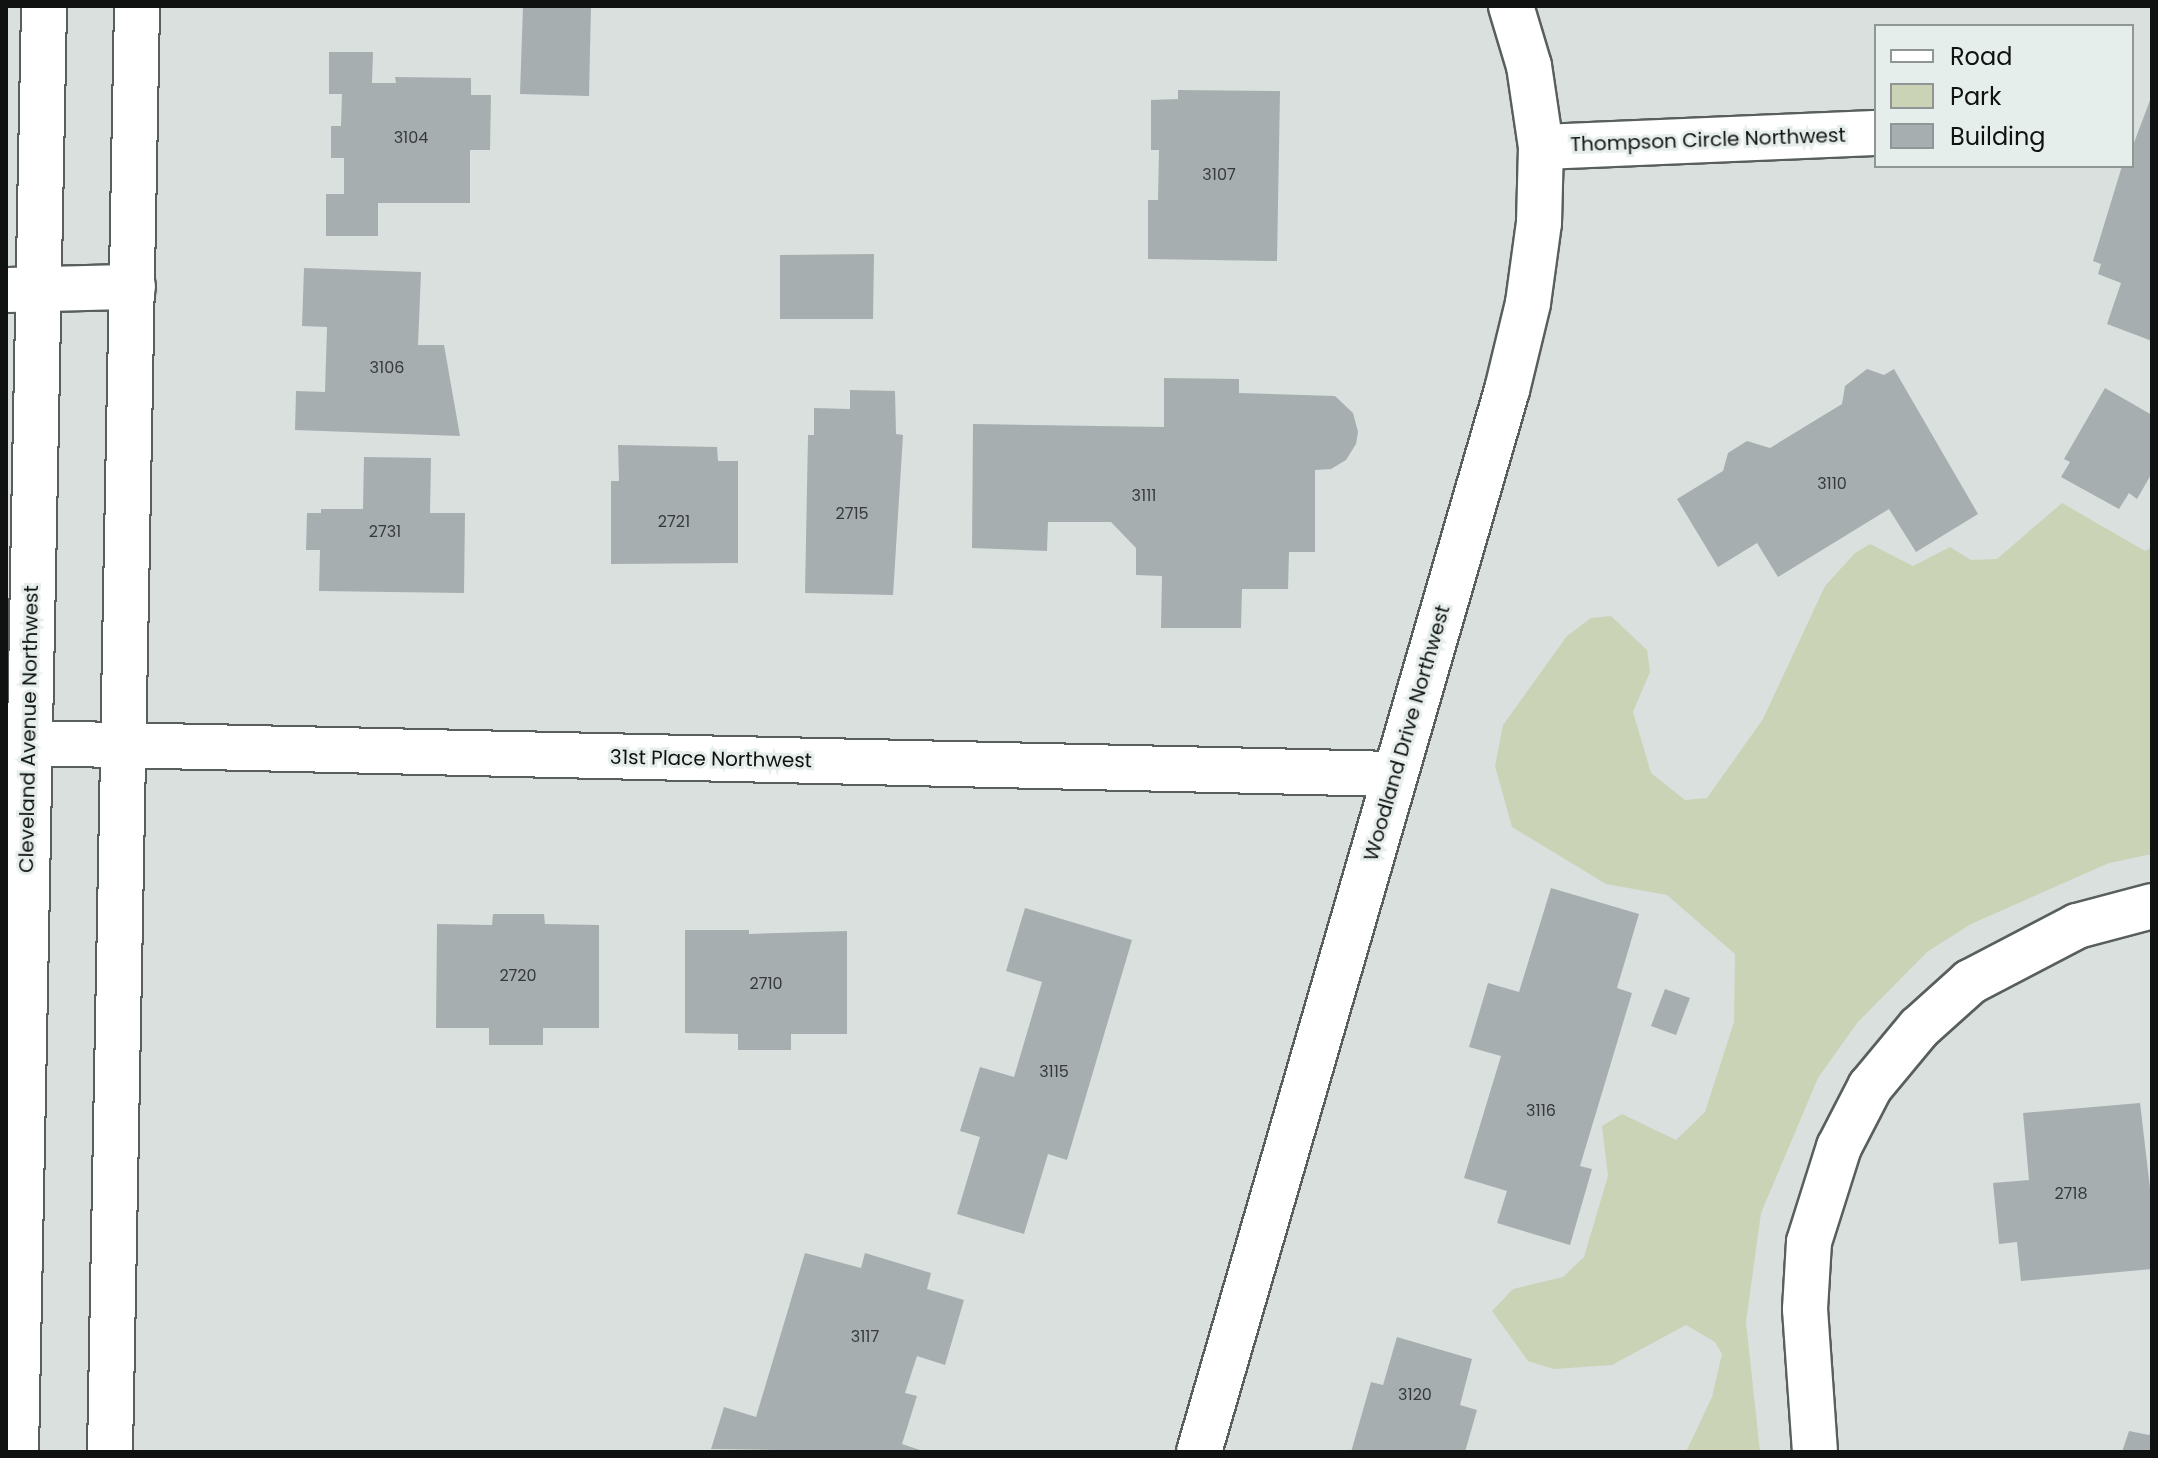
<!DOCTYPE html>
<style>
body{margin:0}
#map{position:relative;width:2158px;height:1458px;overflow:hidden;background:#d9e0de;font-family:Poppins,sans-serif}
div>[style]{position:absolute}
.green>*{inset:0;background:#cad3b6}
.building>*{inset:0;background:#a7aeaf}
.roads{filter:drop-shadow(2px 0 #585f5d) drop-shadow(-2px 0 #585f5d) drop-shadow(0 2px #585f5d) drop-shadow(0 -2px #585f5d)}
.minor>*{height:44px;margin:-22px;padding:0 22px;transform-origin:22px;border-radius:22px;background:#fff}
.secondary>*{height:44px;margin:-22px;padding:0 22px;transform-origin:22px;border-radius:22px;background:#fff}
span{translate:-50% -50%;white-space:nowrap;text-align:center;line-height:1.15;-webkit-text-stroke:6px #e6eeec;paint-order:stroke}
.number-label{font-size:16px;color:#363939}
.number-label span{-webkit-text-stroke-width:0}
.street-label{font-size:20px;color:#101212}
.frame{position:absolute;inset:0;border:8px solid #101212;pointer-events:none}
.legend{position:absolute;left:1874px;top:24px;width:260px;height:144px;box-sizing:border-box;background:#e6eeec;border:2px solid #909695;margin:0;padding:10px 14px;list-style:none;font-size:24px;color:#101212}
.legend li{display:flex;align-items:center;gap:16px;height:40px}
.legend b{width:40px;border:2px solid #909695}
</style>
<div id="map">
<div class="green">
<i style="clip-path:polygon(2062px 503px,2145px 551px,2152px 547px,2152px 854px,2109px 863px,1971px 924px,1927px 952px,1857px 1023px,1818px 1078px,1761px 1213px,1746px 1322px,1760px 1452px,1686px 1452px,1712px 1397px,1722px 1354px,1715px 1342px,1686px 1325px,1612px 1365px,1554px 1369px,1528px 1361px,1492px 1311px,1513px 1289px,1563px 1277px,1584px 1257px,1608px 1176px,1602px 1126px,1622px 1114px,1676px 1140px,1705px 1112px,1734px 1022px,1735px 954px,1667px 895px,1606px 884px,1512px 827px,1495px 766px,1503px 725px,1567px 636px,1591px 618px,1611px 616px,1647px 650px,1650px 672px,1633px 712px,1651px 773px,1685px 800px,1707px 798px,1763px 719px,1825px 586px,1855px 553px,1870px 544px,1913px 566px,1950px 547px,1971px 560px,1997px 559px)"></i>
</div>
<div class="building">
<i style="clip-path:polygon(523px 6px,591px 6px,589px 96px,520px 94px)"></i>
<i style="clip-path:polygon(329px 52px,373px 52px,372px 83px,396px 83px,395px 77px,471px 78px,471px 95px,491px 95px,490px 150px,470px 150px,470px 203px,378px 203px,378px 236px,326px 236px,326px 194px,344px 194px,344px 158px,331px 158px,331px 126px,341px 126px,342px 94px,329px 94px)"></i>
<i style="clip-path:polygon(1178px 90px,1280px 91px,1277px 261px,1148px 259px,1148px 200px,1158px 200px,1159px 150px,1151px 150px,1151px 100px,1178px 99px)"></i>
<i style="clip-path:polygon(2152px 95px,2152px 341px,2107px 324px,2121px 283px,2098px 274px,2101px 264px,2093px 261px,2122px 166px,2132px 166px,2132px 148px)"></i>
<i style="clip-path:polygon(874px 254px,873px 319px,780px 319px,780px 255px)"></i>
<i style="clip-path:polygon(304px 268px,421px 272px,418px 345px,444px 345px,460px 436px,295px 430px,296px 391px,325px 392px,327px 327px,302px 326px)"></i>
<i style="clip-path:polygon(1867px 369px,1884px 375px,1894px 369px,1978px 514px,1916px 552px,1889px 509px,1778px 577px,1757px 543px,1718px 567px,1677px 499px,1723px 471px,1728px 453px,1747px 441px,1770px 448px,1842px 404px,1845px 386px)"></i>
<i style="clip-path:polygon(1164px 378px,1239px 379px,1239px 393px,1335px 396px,1353px 413px,1358px 432px,1356px 444px,1346px 460px,1331px 469px,1315px 470px,1315px 552px,1289px 552px,1288px 589px,1242px 589px,1241px 628px,1161px 628px,1162px 576px,1136px 575px,1136px 548px,1111px 522px,1048px 522px,1047px 551px,972px 548px,973px 424px,1164px 427px)"></i>
<i style="clip-path:polygon(2105px 388px,2152px 415px,2152px 473px,2137px 499px,2129px 493px,2119px 509px,2061px 477px,2070px 462px,2064px 459px)"></i>
<i style="clip-path:polygon(850px 390px,895px 391px,896px 434px,903px 435px,893px 595px,805px 593px,808px 435px,814px 435px,814px 408px,850px 409px)"></i>
<i style="clip-path:polygon(618px 445px,717px 447px,718px 461px,738px 461px,738px 563px,611px 564px,611px 481px,619px 481px)"></i>
<i style="clip-path:polygon(364px 457px,431px 458px,430px 513px,465px 513px,464px 593px,319px 591px,320px 550px,306px 550px,307px 513px,321px 513px,321px 509px,363px 509px)"></i>
<i style="clip-path:polygon(1551px 888px,1639px 914px,1617px 988px,1632px 993px,1580px 1166px,1592px 1169px,1570px 1245px,1497px 1223px,1507px 1191px,1464px 1178px,1501px 1056px,1469px 1047px,1488px 983px,1519px 992px)"></i>
<i style="clip-path:polygon(1025px 908px,1132px 940px,1067px 1160px,1048px 1154px,1024px 1234px,957px 1214px,980px 1137px,960px 1131px,980px 1067px,1014px 1077px,1042px 982px,1006px 971px)"></i>
<i style="clip-path:polygon(493px 914px,544px 914px,545px 924px,599px 925px,599px 1028px,543px 1028px,543px 1045px,489px 1045px,489px 1028px,436px 1028px,437px 924px,492px 925px)"></i>
<i style="clip-path:polygon(685px 930px,749px 930px,749px 934px,847px 931px,847px 1034px,791px 1034px,791px 1050px,738px 1050px,738px 1034px,685px 1033px)"></i>
<i style="clip-path:polygon(1665px 989px,1690px 998px,1676px 1035px,1651px 1026px)"></i>
<i style="clip-path:polygon(2140px 1103px,2152px 1205px,2152px 1269px,2021px 1281px,2017px 1242px,1999px 1244px,1993px 1183px,2029px 1180px,2023px 1113px)"></i>
<i style="clip-path:polygon(805px 1253px,861px 1268px,865px 1253px,931px 1273px,927px 1289px,964px 1300px,945px 1365px,917px 1356px,905px 1393px,917px 1396px,902px 1444px,926px 1452px,711px 1449px,724px 1407px,756px 1417px)"></i>
<i style="clip-path:polygon(1397px 1337px,1472px 1359px,1460px 1405px,1477px 1410px,1465px 1452px,1351px 1452px,1371px 1382px,1383px 1385px)"></i>
<i style="clip-path:polygon(2152px 1430px,2152px 1452px,2122px 1452px,2129px 1431px,2149px 1435px)"></i>
</div>
<div class="roads">
<div class="minor">
<i style="left:1541px;top:147px;width:335px;rotate:-2.4deg"></i>
<i style="left:6px;top:290px;width:127px;rotate:-1.4deg"></i>
<i style="left:28px;top:743px;width:1366px;rotate:1.3deg"></i>
<i style="left:1199px;top:1452px;width:1106px;rotate:-73.83deg"></i>
<i style="left:1507px;top:390px;width:89px;rotate:-76.4deg"></i>
<i style="left:1528px;top:303px;width:81px;rotate:-82.2deg"></i>
<i style="left:1539px;top:223px;width:76px;rotate:-88.5deg"></i>
<i style="left:1541px;top:147px;width:82px;rotate:-98.4deg"></i>
<i style="left:1529px;top:66px;width:63px;rotate:-106.7deg"></i>
<i style="left:1815px;top:1452px;width:143px;rotate:-94deg"></i>
<i style="left:1805px;top:1309px;width:67px;rotate:-86.6deg"></i>
<i style="left:1809px;top:1242px;width:100px;rotate:-72.5deg"></i>
<i style="left:1839px;top:1147px;width:68px;rotate:-62.7deg"></i>
<i style="left:1870px;top:1087px;width:77px;rotate:-50.3deg"></i>
<i style="left:1919px;top:1028px;width:69px;rotate:-42deg"></i>
<i style="left:1970px;top:982px;width:121px;rotate:-27.6deg"></i>
<i style="left:2077px;top:926px;width:78px;rotate:-14.9deg"></i>
</div>
<div class="secondary">
<i style="left:16px;top:1452px;width:1446px;rotate:-88.89deg"></i>
<i style="left:110px;top:1452px;width:1446px;rotate:-88.93deg"></i>
</div>
</div>
<div class="number-label">
<span style="left:411px;top:138px">3104</span>
<span style="left:1219px;top:175px">3107</span>
<span style="left:387px;top:368px">3106</span>
<span style="left:1832px;top:484px">3110</span>
<span style="left:1144px;top:496px">3111</span>
<span style="left:852px;top:514px">2715</span>
<span style="left:674px;top:522px">2721</span>
<span style="left:385px;top:532px">2731</span>
<span style="left:518px;top:976px">2720</span>
<span style="left:766px;top:984px">2710</span>
<span style="left:1054px;top:1072px">3115</span>
<span style="left:1541px;top:1111px">3116</span>
<span style="left:2071px;top:1194px">2718</span>
<span style="left:865px;top:1337px">3117</span>
<span style="left:1415px;top:1395px">3120</span>
</div>
<div class="street-label">
<span style="left:1708px;top:140px;rotate:-2deg">Thompson Circle Northwest</span>
<span style="left:29px;top:729px;rotate:-89deg">Cleveland Avenue Northwest</span>
<span style="left:1407px;top:733px;rotate:-74deg">Woodland Drive Northwest</span>
<span style="left:711px;top:759px;rotate:1deg">31st Place Northwest</span>
</div>
<div class="frame"></div>
<ul class="legend">
<li><b style="height:10px;background:#fff"></b>Road</li>
<li><b style="height:22px;background:#cad3b6"></b>Park</li>
<li><b style="height:22px;background:#a7aeaf"></b>Building</li>
</ul>
</div>
